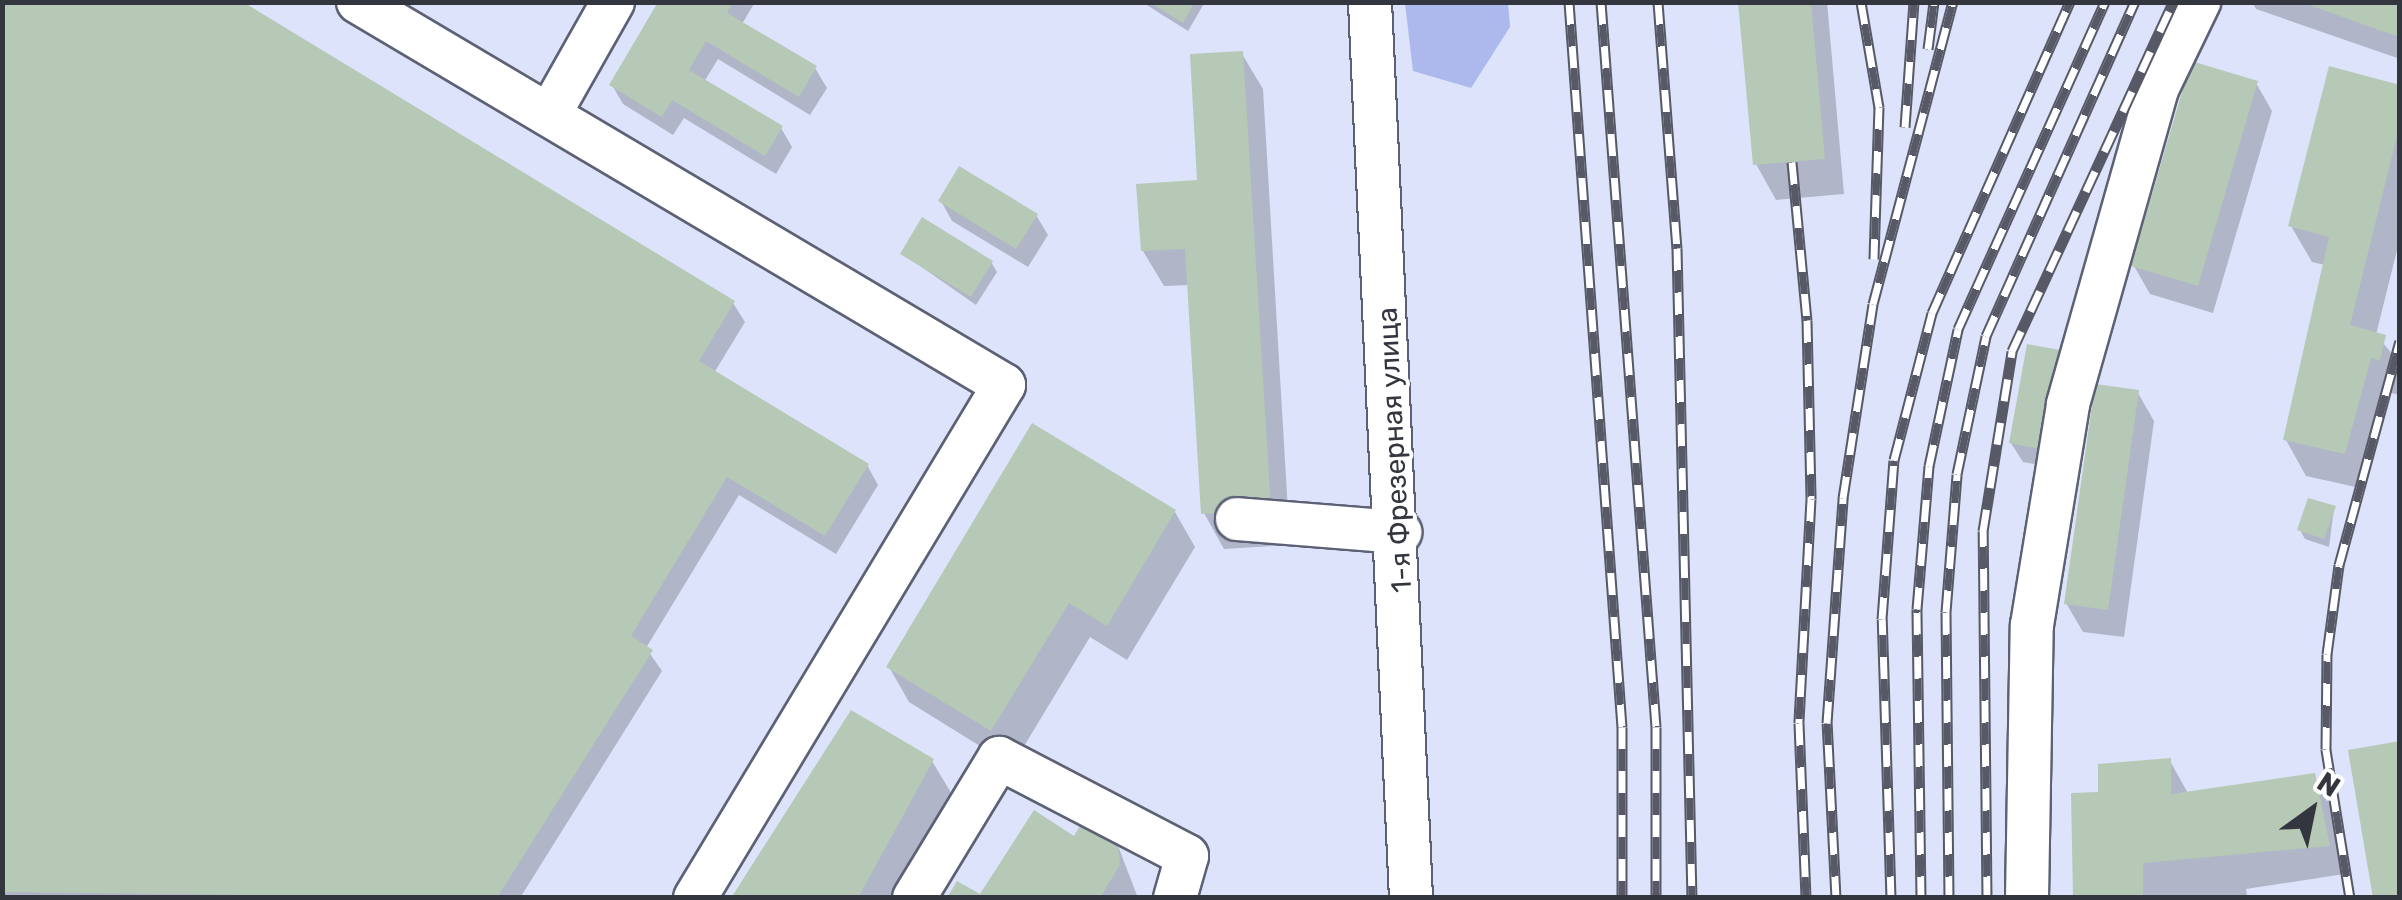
<!DOCTYPE html>
<meta charset="utf-8">
<style>
body{margin:0}
#map{position:relative;width:2402px;height:900px;overflow:hidden;background:#dde3fa;font-family:Rubik,sans-serif}
div>[style]{position:absolute}
.green>*{inset:0;background:#adb9ec}
.shadow>*{inset:0;background:#0003}
.building>*{inset:0;background:#b6c8b6}
.roads{filter:drop-shadow(2px 0 #5d6175) drop-shadow(-2px 0 #5d6175) drop-shadow(0 2px #5d6175) drop-shadow(0 -2px #5d6175)}
.minor>*{height:42px;margin:-21px;padding:0 21px;transform-origin:21px;border-radius:21px;background:#fff}
.rail>*{height:11px;margin-top:-5.5px;transform-origin:0;background:repeating-linear-gradient(90deg,#fff 0 22px,#575a66 0 44px);box-sizing:border-box;border-block:2px solid #575a66}
span{translate:-50% -50%;white-space:nowrap;text-align:center;line-height:1.15;-webkit-text-stroke:8px #fff;paint-order:stroke}
.street-label{font-size:28px;color:#34363f}
.frame{position:absolute;inset:0;border:5px solid #34363f;pointer-events:none}
.north{position:absolute;left:2262px;top:760px;width:100px;height:100px;-webkit-text-stroke:8px #fff;paint-order:stroke;rotate:33deg;font-size:28px;font-weight:700;line-height:40px;text-align:center;color:#34363f}
.north::after{content:'';display:block;margin:auto;width:35px;height:45px;background:#34363f;clip-path:polygon(50% 0,100% 100%,50% 72%,0 100%)}
</style>
<div id="map">
<div class="green">
<i style="clip-path:polygon(1405px 3px,1508px 3px,1510px 27px,1471px 88px,1413px 71px)"></i>
</div>
<div class="shadow">
<i style="clip-path:polygon(2px 2px,733px 303px,745px 322px,714px 373px,867px 465px,878px 485px,836px 554px,739px 495px,646px 648px,662px 671px,520px 898px,2px 898px)"></i>
<i style="clip-path:polygon(661px 2px,755px 2px,742px 24px,815px 68px,827px 88px,810px 115px,718px 59px,704px 82px,781px 128px,792px 147px,776px 174px,684px 118px,673px 135px,623px 104px,612px 85px)"></i>
<i style="clip-path:polygon(1142px 2px,1205px 2px,1188px 31px)"></i>
<i style="clip-path:polygon(1741px 2px,1827px 2px,1844px 194px,1776px 200px,1756px 164px)"></i>
<i style="clip-path:polygon(2252px 2px,2400px 2px,2400px 59px,2256px 9px)"></i>
<i style="clip-path:polygon(1242px 54px,1263px 89px,1290px 545px,1224px 549px,1204px 513px,1190px 285px,1164px 286px,1143px 251px,1200px 182px)"></i>
<i style="clip-path:polygon(2256px 83px,2272px 111px,2213px 313px,2150px 294px,2134px 266px)"></i>
<i style="clip-path:polygon(2400px 88px,2400px 238px,2376px 335px,2400px 363px,2400px 395px,2391px 393px,2365px 489px,2306px 476px,2286px 440px,2325px 265px,2312px 262px,2291px 226px)"></i>
<i style="clip-path:polygon(941px 201px,1036px 215px,1048px 235px,1028px 267px,952px 221px)"></i>
<i style="clip-path:polygon(903px 254px,991px 262px,997px 272px,976px 305px)"></i>
<i style="clip-path:polygon(2058px 352px,2070px 372px,2052px 467px,2023px 462px,2011px 443px)"></i>
<i style="clip-path:polygon(2138px 393px,2154px 421px,2124px 637px,2083px 632px,2066px 603px)"></i>
<i style="clip-path:polygon(2334px 508px,2329px 547px,2305px 539px,2300px 530px)"></i>
<i style="clip-path:polygon(1175px 512px,1195px 547px,1127px 660px,1090px 637px,1012px 766px,909px 702px,889px 667px)"></i>
<i style="clip-path:polygon(932px 761px,953px 796px,892px 898px,738px 898px)"></i>
<i style="clip-path:polygon(2170px 761px,2189px 795px,2314px 776px,2330px 805px,2344px 874px,2246px 889px,2247px 896px,2075px 898px,2100px 794px)"></i>
<i style="clip-path:polygon(1115px 838px,1138px 898px,981px 898px,1075px 840px)"></i>
</div>
<div class="building">
<i style="clip-path:polygon(2px 2px,243px 2px,735px 301px,699px 361px,869px 464px,825px 536px,727px 477px,631px 636px,653px 650px,497px 898px,2px 892px)"></i>
<i style="clip-path:polygon(658px 2px,733px 2px,727px 13px,817px 66px,799px 97px,706px 41px,689px 70px,783px 126px,765px 156px,672px 100px,662px 117px,609px 85px)"></i>
<i style="clip-path:polygon(1149px 2px,1195px 2px,1183px 23px)"></i>
<i style="clip-path:polygon(1738px 2px,1811px 2px,1825px 159px,1753px 165px)"></i>
<i style="clip-path:polygon(2301px 2px,2400px 2px,2400px 37px,2390px 34px)"></i>
<i style="clip-path:polygon(1243px 51px,1271px 510px,1201px 514px,1185px 249px,1141px 251px,1136px 184px,1197px 180px,1190px 54px)"></i>
<i style="clip-path:polygon(2191px 61px,2258px 81px,2198px 286px,2131px 266px)"></i>
<i style="clip-path:polygon(2329px 66px,2400px 85px,2400px 124px,2350px 325px,2386px 335px,2380px 361px,2371px 358px,2345px 454px,2283px 440px,2329px 237px,2288px 226px)"></i>
<i style="clip-path:polygon(959px 166px,1038px 214px,1016px 249px,938px 201px)"></i>
<i style="clip-path:polygon(922px 217px,993px 261px,971px 297px,900px 254px)"></i>
<i style="clip-path:polygon(2027px 344px,2060px 350px,2041px 449px,2009px 443px)"></i>
<i style="clip-path:polygon(2095px 384px,2139px 390px,2108px 610px,2064px 604px)"></i>
<i style="clip-path:polygon(1032px 423px,1176px 510px,1107px 626px,1069px 603px,991px 731px,886px 667px)"></i>
<i style="clip-path:polygon(2308px 498px,2336px 506px,2324px 539px,2297px 530px)"></i>
<i style="clip-path:polygon(851px 710px,934px 759px,858px 898px,731px 898px)"></i>
<i style="clip-path:polygon(2400px 741px,2400px 898px,2373px 898px,2348px 750px)"></i>
<i style="clip-path:polygon(2171px 758px,2171px 794px,2315px 773px,2330px 846px,2143px 863px,2143px 898px,2073px 898px,2071px 793px,2098px 792px,2098px 764px)"></i>
<i style="clip-path:polygon(1034px 810px,1074px 836px,1086px 815px,1117px 836px,1120px 865px,1100px 898px,947px 898px,957px 881px,980px 894px)"></i>
</div>
<div class="roads">
<div class="minor">
<i style="left:358px;top:2px;width:751px;rotate:30.66deg"></i>
<i style="left:1004px;top:385px;width:599px;rotate:121.06deg"></i>
<i style="left:1370px;top:2px;width:897px;rotate:87.38deg"></i>
<i style="left:549px;top:115px;width:130px;rotate:-60.5deg"></i>
<i style="left:1237px;top:519px;width:164px;rotate:4.6deg"></i>
<i style="left:914px;top:898px;width:164px;rotate:-58.7deg"></i>
<i style="left:999px;top:758px;width:212px;rotate:27.5deg"></i>
<i style="left:1187px;top:856px;width:44px;rotate:105.9deg"></i>
<i style="left:2027px;top:898px;width:273px;rotate:-89deg"></i>
<i style="left:2032px;top:625px;width:224px;rotate:-80.7deg"></i>
<i style="left:2068px;top:404px;width:327px;rotate:-74.2deg"></i>
<i style="left:2157px;top:89px;width:97px;rotate:-64.2deg"></i>
</div>
</div>
<div class="rail">
<i style="left:1569px;top:2px;width:727px;rotate:85.82deg"></i>
<i style="left:1622px;top:727px;width:171px;rotate:90deg"></i>
<i style="left:1601px;top:2px;width:727px;rotate:85.66deg"></i>
<i style="left:1656px;top:727px;width:171px;rotate:90deg"></i>
<i style="left:1658px;top:2px;width:247px;rotate:85.6deg"></i>
<i style="left:1677px;top:248px;width:650px;rotate:88.68deg"></i>
<i style="left:1861px;top:2px;width:107px;rotate:80.3deg"></i>
<i style="left:1879px;top:107px;width:152px;rotate:91.9deg"></i>
<i style="left:1928px;top:49px;width:47px;rotate:-82.7deg"></i>
<i style="left:1905px;top:127px;width:125px;rotate:-85.9deg"></i>
<i style="left:1792px;top:162px;width:159px;rotate:84.6deg"></i>
<i style="left:1807px;top:320px;width:179px;rotate:88.7deg"></i>
<i style="left:1811px;top:499px;width:224px;rotate:93.1deg"></i>
<i style="left:1799px;top:723px;width:175px;rotate:87.7deg"></i>
<i style="left:1836px;top:898px;width:175px;rotate:-92.9deg"></i>
<i style="left:1827px;top:723px;width:226px;rotate:-85.9deg"></i>
<i style="left:1843px;top:498px;width:196px;rotate:-81.2deg"></i>
<i style="left:1873px;top:304px;width:312px;rotate:-75.2deg"></i>
<i style="left:1891px;top:898px;width:279px;rotate:-91.8deg"></i>
<i style="left:1882px;top:619px;width:159px;rotate:-85.7deg"></i>
<i style="left:1894px;top:460px;width:152px;rotate:-75.5deg"></i>
<i style="left:1932px;top:313px;width:340px;rotate:-66.1deg"></i>
<i style="left:1921px;top:898px;width:289px;rotate:-90.8deg"></i>
<i style="left:1917px;top:609px;width:144px;rotate:-85.2deg"></i>
<i style="left:1929px;top:466px;width:140px;rotate:-78deg"></i>
<i style="left:1958px;top:329px;width:359px;rotate:-65.8deg"></i>
<i style="left:1949px;top:898px;width:286px;rotate:-90.6deg"></i>
<i style="left:1946px;top:612px;width:138px;rotate:-85.4deg"></i>
<i style="left:1957px;top:474px;width:141px;rotate:-78.1deg"></i>
<i style="left:1986px;top:336px;width:366px;rotate:-66deg"></i>
<i style="left:1987px;top:898px;width:367px;rotate:-90.6deg"></i>
<i style="left:1983px;top:531px;width:182px;rotate:-80.8deg"></i>
<i style="left:2012px;top:351px;width:384px;rotate:-65.2deg"></i>
<i style="left:2350px;top:898px;width:151px;rotate:-99.2deg"></i>
<i style="left:2326px;top:749px;width:95px;rotate:-89.4deg"></i>
<i style="left:2327px;top:654px;width:90px;rotate:-82.3deg"></i>
<i style="left:2339px;top:565px;width:232px;rotate:-74.8deg"></i>
</div>
<div class="street-label">
<span style="left:1395px;top:450px;rotate:-93deg">1-я Фрезерная улица</span>
</div>
<div class="frame"></div>
<div class="north">N</div>
</div>
